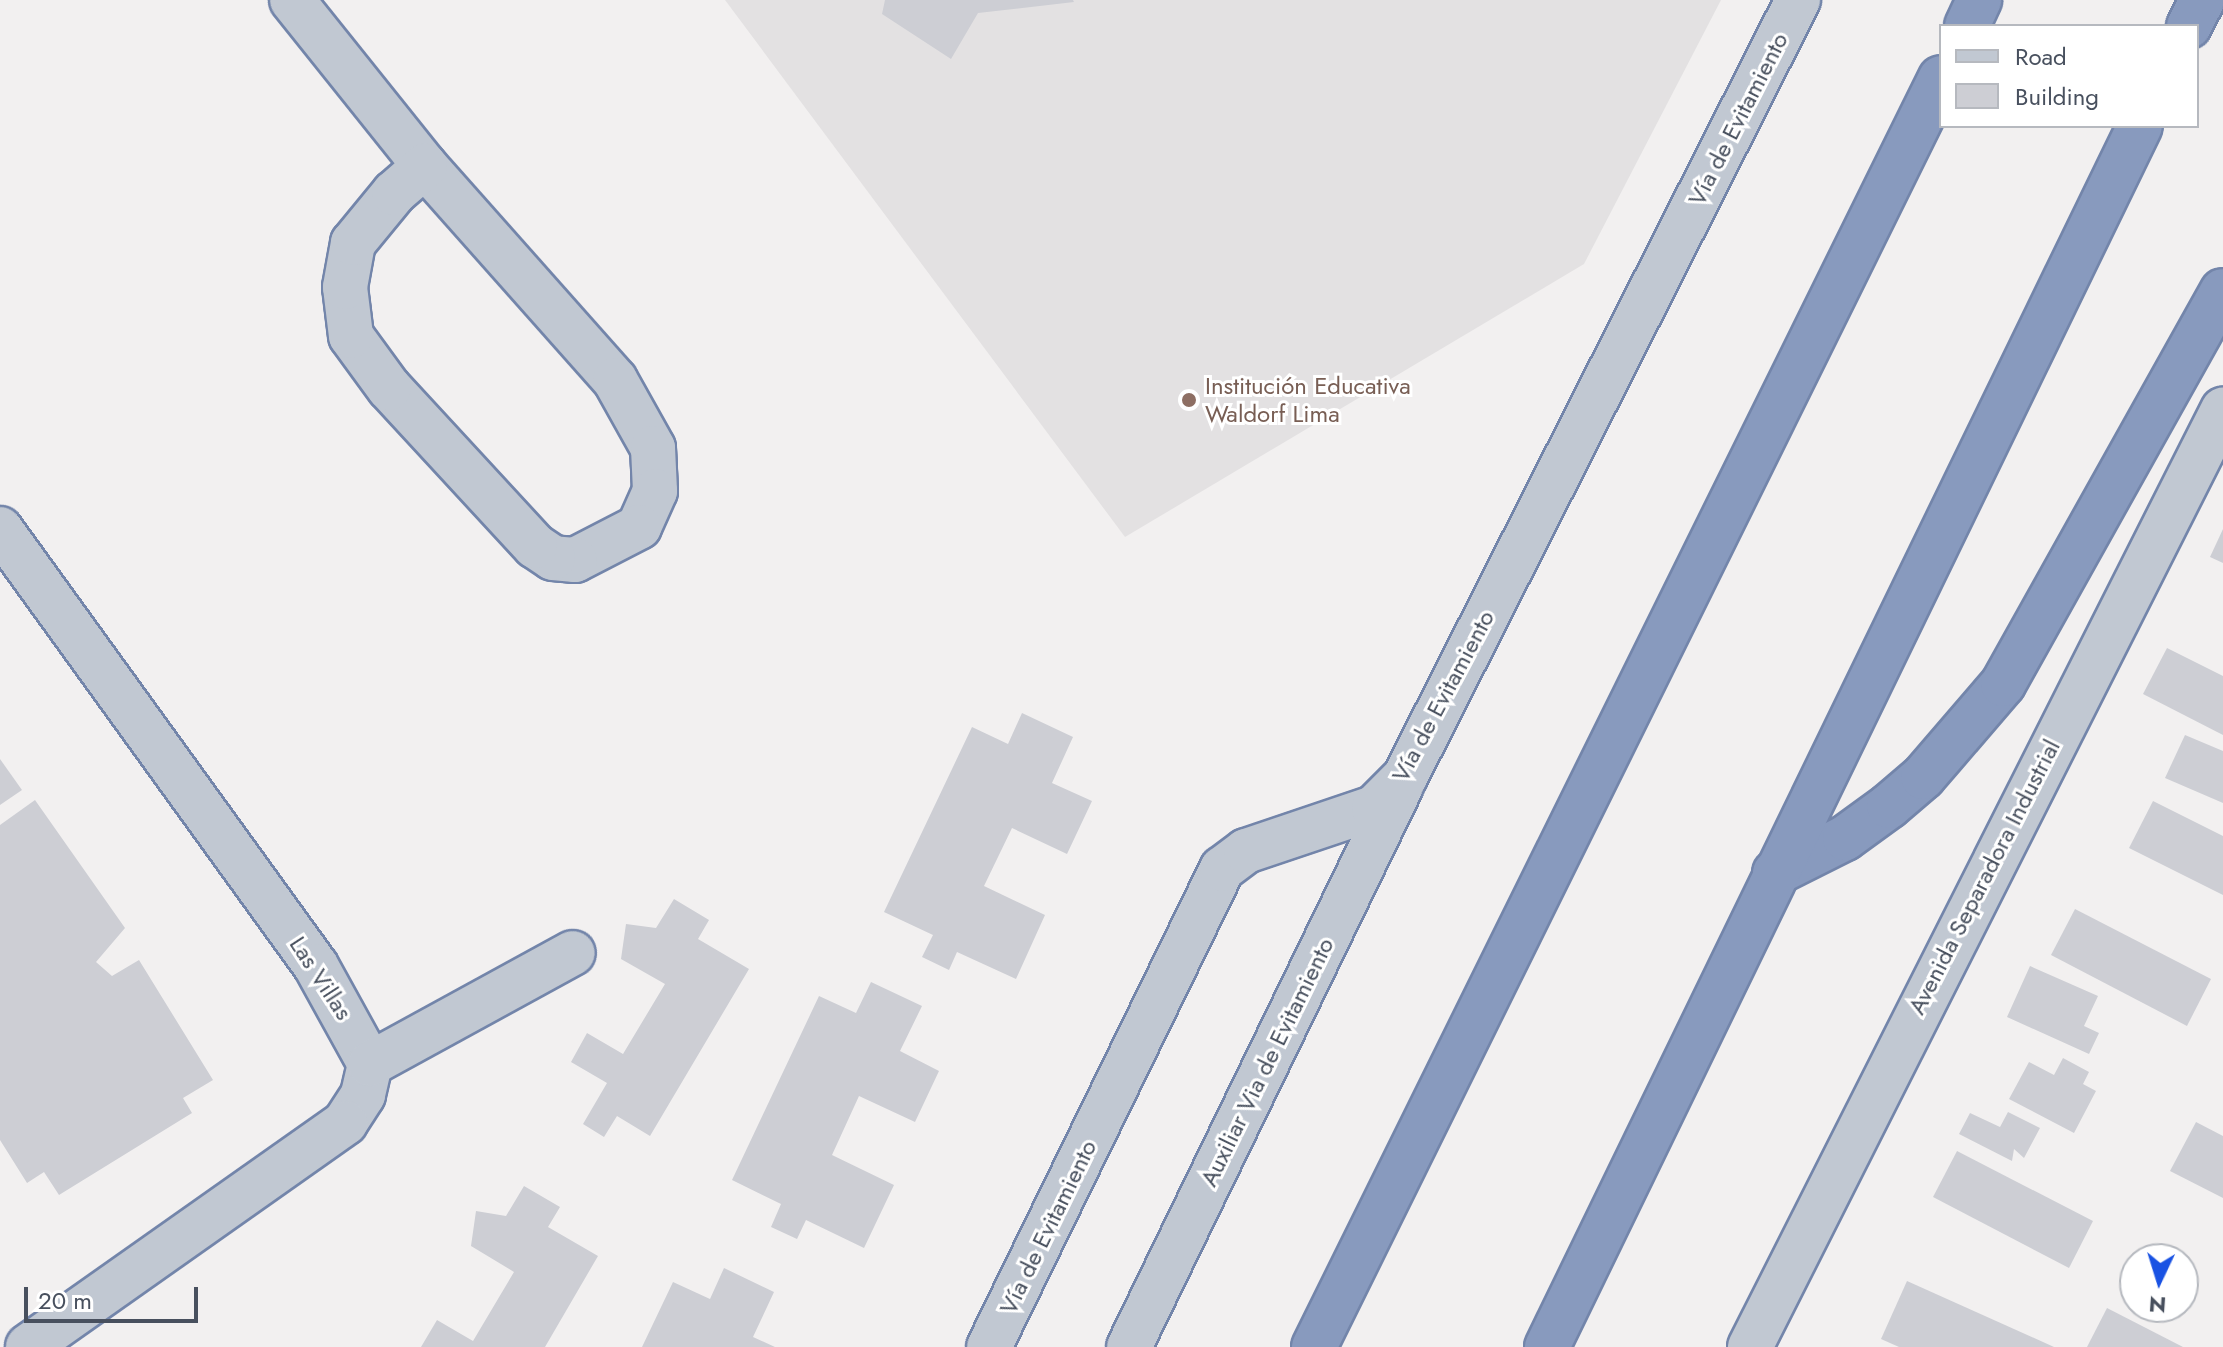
<!DOCTYPE html>
<meta charset="utf-8">
<style>
body{margin:0}
#map{position:relative;width:2223px;height:1347px;overflow:hidden;background:#f2f0f0;font-family:Jost,sans-serif}
div>[style]{position:absolute}
.education>*{inset:0;background:#e3e1e2}
.building>*{inset:0;background:#cdced4}
.roads{filter:drop-shadow(2px 0 #7385aa) drop-shadow(-2px 0 #7385aa) drop-shadow(0 2px #7385aa) drop-shadow(0 -2px #7385aa)}
.minor>*{height:44px;margin:-22px;padding:0 22px;transform-origin:22px;border-radius:22px;background:#c1c8d2}
.highway>*{height:44px;margin:-22px;padding:0 22px;transform-origin:22px;border-radius:22px;background:#889abe}
.dots>*{width:22px;height:22px;translate:-50% -50%;box-sizing:border-box;border:4px solid #fff;border-radius:50%}
span{translate:-50% -50%;white-space:nowrap;text-align:center;line-height:1.15;-webkit-text-stroke:6px #fff;paint-order:stroke}
.street-label{font-size:24px;color:#48505e}
.education-label{font-size:24px;color:#785e54}
.left{translate:0 -50%;text-align:left}
.legend{position:absolute;left:1939px;top:24px;width:260px;height:104px;box-sizing:border-box;background:#fff;border:2px solid #b6b9bf;margin:0;padding:10px 14px;list-style:none;font-size:24px;color:#48505e}
.legend li{display:flex;align-items:center;gap:16px;height:40px}
.legend b{width:40px;border:2px solid #b6b9bf}
.north{position:absolute;left:2119px;top:1243px;width:80px;height:80px;box-sizing:border-box;background:#fff;border:2px solid #b6b9bf;border-radius:50%;rotate:184deg;font-size:22px;font-weight:700;line-height:32px;text-align:center;color:#48505e}
.north::after{content:'';display:block;margin:auto;width:28px;height:36px;background:#1952e3;clip-path:polygon(50% 0,100% 100%,50% 72%,0 100%)}
.scale{position:absolute;left:24px;top:1287px;width:174px;height:36px;box-sizing:border-box;border:4px solid #48505e;border-top:0;padding-left:10px;font-size:24px;line-height:28px;white-space:nowrap;color:#48505e;-webkit-text-stroke:6px #fff;paint-order:stroke}
</style>
<div id="map">
<div class="education">
<i style="clip-path:polygon(725px 0,1721px 0,1584px 264px,1125px 537px)"></i>
</div>
<div class="building">
<i style="clip-path:polygon(885px 0,1073px 0,1074px 2px,978px 13px,951px 59px,882px 14px)"></i>
<i style="clip-path:polygon(2223px 529px,2223px 563px,2210px 557px)"></i>
<i style="clip-path:polygon(2167px 648px,2223px 676px,2223px 735px,2143px 694px)"></i>
<i style="clip-path:polygon(1022px 713px,1073px 737px,1052px 783px,1092px 801px,1067px 854px,1012px 828px,984px 886px,1045px 915px,1016px 979px,957px 952px,949px 970px,922px 957px,933px 935px,884px 912px,972px 727px,1008px 744px)"></i>
<i style="clip-path:polygon(2185px 735px,2223px 751px,2223px 803px,2165px 778px)"></i>
<i style="clip-path:polygon(0 759px,22px 790px,0 805px)"></i>
<i style="clip-path:polygon(35px 800px,125px 928px,96px 962px,112px 976px,139px 960px,213px 1080px,183px 1098px,192px 1113px,59px 1195px,44px 1172px,27px 1183px,0 1140px,0 825px)"></i>
<i style="clip-path:polygon(2153px 801px,2223px 836px,2223px 895px,2129px 848px)"></i>
<i style="clip-path:polygon(674px 899px,709px 920px,698px 939px,749px 969px,650px 1136px,617px 1116px,604px 1137px,583px 1124px,607px 1083px,571px 1062px,587px 1033px,623px 1054px,665px 984px,621px 959px,626px 924px,656px 928px)"></i>
<i style="clip-path:polygon(2075px 909px,2211px 979px,2187px 1026px,2051px 955px)"></i>
<i style="clip-path:polygon(2030px 966px,2098px 996px,2084px 1026px,2099px 1033px,2089px 1054px,2007px 1017px)"></i>
<i style="clip-path:polygon(871px 982px,922px 1006px,900px 1051px,939px 1071px,915px 1122px,859px 1096px,832px 1155px,894px 1185px,864px 1248px,806px 1220px,797px 1239px,771px 1227px,781px 1204px,732px 1180px,819px 996px,856px 1013px)"></i>
<i style="clip-path:polygon(2063px 1058px,2089px 1072px,2083px 1084px,2096px 1091px,2074px 1133px,2009px 1099px,2029px 1062px,2054px 1075px)"></i>
<i style="clip-path:polygon(2008px 1112px,2040px 1128px,2024px 1158px,2014px 1149px,2012px 1161px,1959px 1134px,1970px 1113px,2000px 1127px)"></i>
<i style="clip-path:polygon(2196px 1122px,2223px 1136px,2223px 1198px,2170px 1171px)"></i>
<i style="clip-path:polygon(1957px 1151px,2093px 1221px,2069px 1268px,1933px 1197px)"></i>
<i style="clip-path:polygon(524px 1186px,560px 1207px,548px 1227px,598px 1256px,545px 1347px,421px 1347px,437px 1320px,473px 1341px,514px 1272px,471px 1246px,476px 1211px,506px 1216px)"></i>
<i style="clip-path:polygon(724px 1268px,774px 1292px,753px 1337px,775px 1347px,642px 1347px,673px 1282px,710px 1299px)"></i>
<i style="clip-path:polygon(1907px 1281px,2054px 1347px,1899px 1347px,1881px 1339px)"></i>
<i style="clip-path:polygon(2107px 1308px,2183px 1347px,2087px 1347px)"></i>
</div>
<div class="roads">
<div class="minor">
<i style="left:292px;top:0;width:213px;rotate:51.3deg"></i>
<i style="left:425px;top:166px;width:286px;rotate:48.4deg"></i>
<i style="left:615px;top:380px;width:78px;rotate:60.8deg"></i>
<i style="left:653px;top:448px;width:43px;rotate:87.3deg"></i>
<i style="left:655px;top:491px;width:39px;rotate:114deg"></i>
<i style="left:639px;top:527px;width:72px;rotate:152.7deg"></i>
<i style="left:575px;top:560px;width:22px;rotate:-175deg"></i>
<i style="left:553px;top:558px;width:22px;rotate:-146deg"></i>
<i style="left:535px;top:546px;width:215px;rotate:-132.7deg"></i>
<i style="left:389px;top:388px;width:64px;rotate:-126.2deg"></i>
<i style="left:351px;top:336px;width:49px;rotate:-97deg"></i>
<i style="left:345px;top:287px;width:45px;rotate:-79.7deg"></i>
<i style="left:353px;top:243px;width:65px;rotate:-50.6deg"></i>
<i style="left:394px;top:193px;width:41px;rotate:-41.1deg"></i>
<i style="left:0;top:529px;width:539px;rotate:54.13deg"></i>
<i style="left:316px;top:966px;width:112px;rotate:61.1deg"></i>
<i style="left:370px;top:1064px;width:32px;rotate:103deg"></i>
<i style="left:363px;top:1095px;width:33px;rotate:123deg"></i>
<i style="left:345px;top:1123px;width:388px;rotate:144.8deg"></i>
<i style="left:370px;top:1064px;width:231px;rotate:-28.7deg"></i>
<i style="left:989px;top:1347px;width:532px;rotate:-64.01deg"></i>
<i style="left:1222px;top:869px;width:30px;rotate:-37deg"></i>
<i style="left:1246px;top:851px;width:135px;rotate:-18.6deg"></i>
<i style="left:1374px;top:808px;width:44px;rotate:-45deg"></i>
<i style="left:1405px;top:777px;width:871px;rotate:-63.17deg"></i>
<i style="left:1129px;top:1347px;width:623px;rotate:-64.13deg"></i>
<i style="left:1750px;top:1347px;width:1050px;rotate:-63.22deg"></i>
</div>
<div class="highway">
<i style="left:1967px;top:26px;width:29px;rotate:-65deg"></i>
<i style="left:2189px;top:26px;width:29px;rotate:-63deg"></i>
<i style="left:1775px;top:873px;width:78px;rotate:-26.6deg"></i>
<i style="left:1845px;top:838px;width:54px;rotate:-36deg"></i>
<i style="left:1889px;top:806px;width:45px;rotate:-40.5deg"></i>
<i style="left:1923px;top:777px;width:123px;rotate:-49.3deg"></i>
<i style="left:2003px;top:684px;width:450px;rotate:-60.8deg"></i>
<i style="left:1314px;top:1347px;width:1415px;rotate:-63.71deg"></i>
<i style="left:1547px;top:1347px;width:1357px;rotate:-64.1deg"></i>
</div>
</div>
<div class="dots">
<i style="left:1189px;top:400px;background:#8d6e63"></i>
</div>
<div class="street-label">
<span style="left:1738px;top:119px;rotate:-63deg">Vía de Evitamiento</span>
<span style="left:1443px;top:696px;rotate:-62deg">Vía de Evitamiento</span>
<span style="left:1984px;top:877px;rotate:-63deg">Avenida Separadora Industrial</span>
<span style="left:321px;top:978px;rotate:57deg">Las Villas</span>
<span style="left:1267px;top:1062px;rotate:-64deg">Auxiliar Via de Evitamiento</span>
<span style="left:1048px;top:1227px;rotate:-64deg">Vía de Evitamiento</span>
</div>
<div class="education-label">
<span class="left" style="left:1205px;top:400px">Institución Educativa<br>Waldorf Lima</span>
</div>
<ul class="legend">
<li><b style="height:10px;background:#c1c8d2"></b>Road</li>
<li><b style="height:22px;background:#cdced4"></b>Building</li>
</ul>
<div class="north">N</div>
<div class="scale">20 m</div>
</div>
